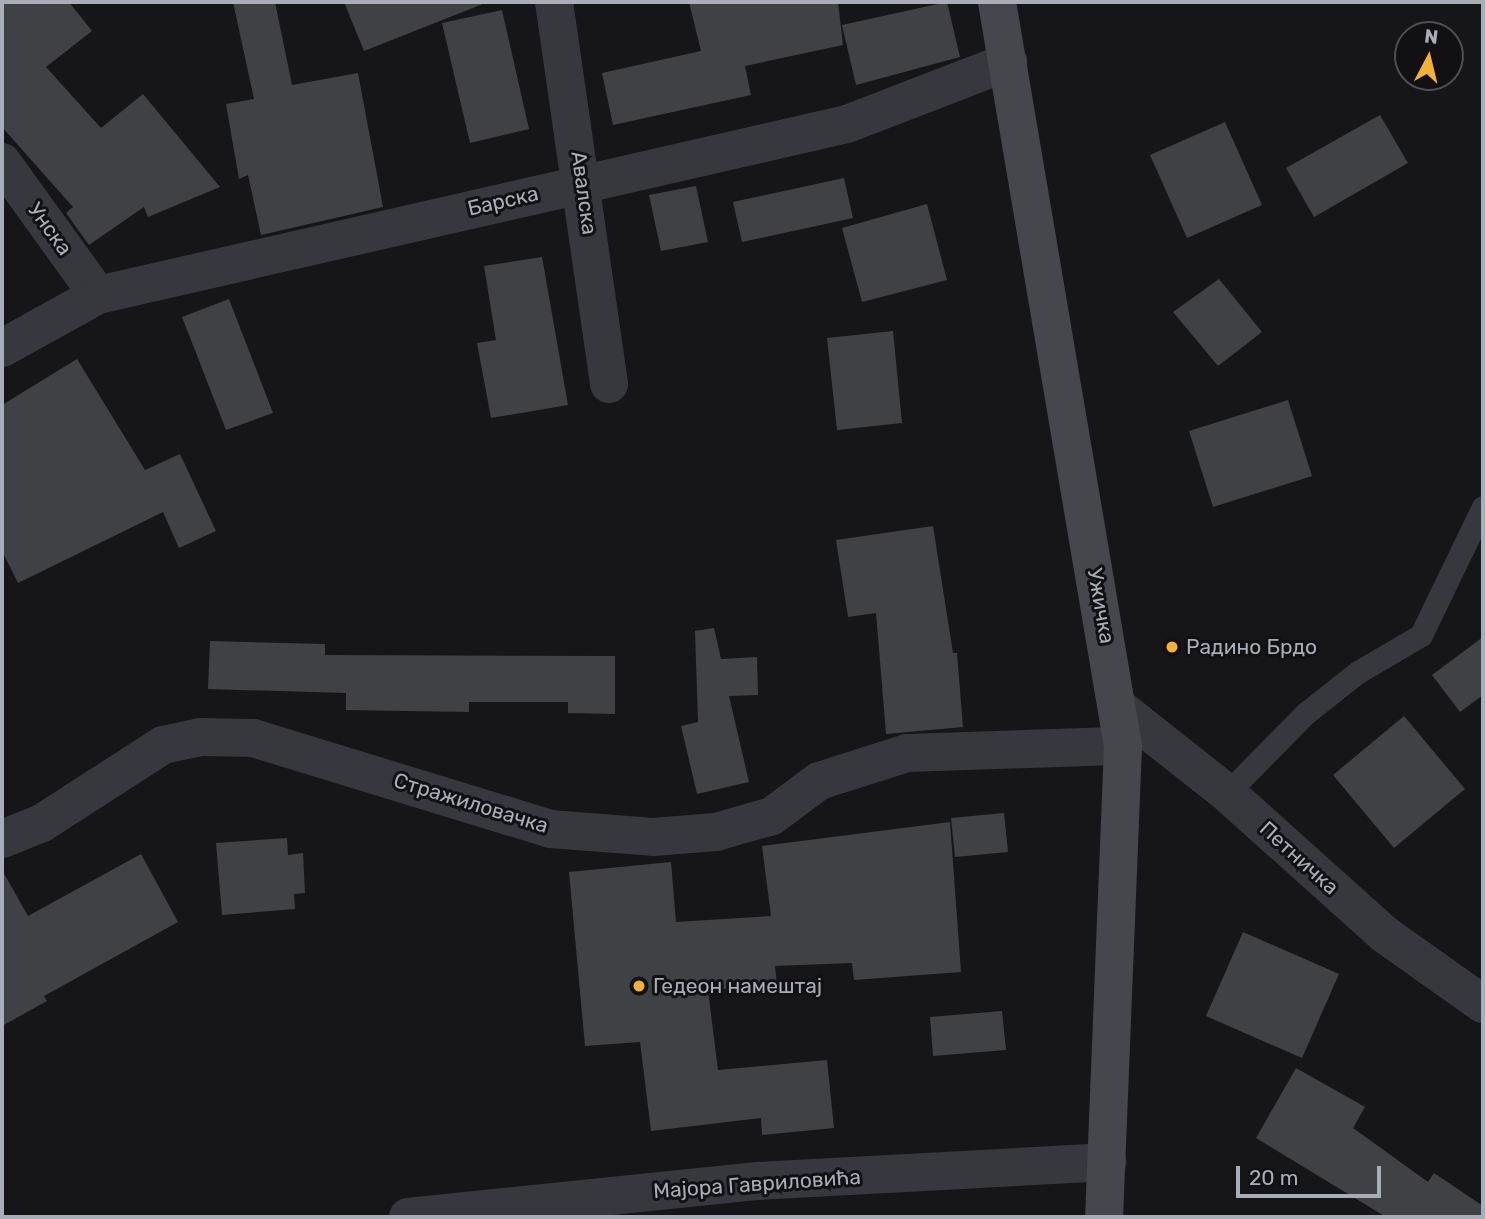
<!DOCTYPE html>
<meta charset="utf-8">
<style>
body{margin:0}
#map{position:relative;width:1485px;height:1219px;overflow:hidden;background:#161618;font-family:Rubik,sans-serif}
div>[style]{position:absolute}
.building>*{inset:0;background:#404145}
.lane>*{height:23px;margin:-11.5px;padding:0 11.5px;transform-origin:11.5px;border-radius:11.5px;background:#37383d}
.street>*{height:38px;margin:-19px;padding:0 19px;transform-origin:19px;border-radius:19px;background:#37383d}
.secondary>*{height:38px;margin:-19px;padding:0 19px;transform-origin:19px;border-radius:19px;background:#45474d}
.dots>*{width:19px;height:19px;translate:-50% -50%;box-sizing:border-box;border:4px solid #111113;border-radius:50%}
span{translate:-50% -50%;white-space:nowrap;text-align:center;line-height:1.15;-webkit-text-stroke:6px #111113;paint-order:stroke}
.street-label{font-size:21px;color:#a8adb8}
.poi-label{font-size:21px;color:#a8adb8}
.left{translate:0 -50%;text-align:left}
.frame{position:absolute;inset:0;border:4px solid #a8adb8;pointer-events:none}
.north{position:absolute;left:1394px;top:21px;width:70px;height:70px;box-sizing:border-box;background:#111113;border:2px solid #4d4f55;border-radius:50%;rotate:7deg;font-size:19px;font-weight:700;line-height:28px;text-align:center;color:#a8adb8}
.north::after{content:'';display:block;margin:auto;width:24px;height:32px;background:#f2b134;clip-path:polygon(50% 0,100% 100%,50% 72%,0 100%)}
.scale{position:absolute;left:1236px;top:1166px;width:145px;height:32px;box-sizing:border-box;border:4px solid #a8adb8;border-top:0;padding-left:9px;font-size:21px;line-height:24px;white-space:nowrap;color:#a8adb8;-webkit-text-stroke:5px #111113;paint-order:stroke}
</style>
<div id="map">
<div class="building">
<i style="clip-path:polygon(2px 2px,69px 2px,92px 31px,46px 67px,101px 128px,143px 94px,220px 187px,148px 217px,144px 207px,89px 245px,66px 213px,73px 207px,2px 127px)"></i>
<i style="clip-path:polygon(233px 2px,275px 2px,292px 85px,358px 73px,383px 207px,261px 235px,248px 175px,239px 179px,226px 104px,254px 99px)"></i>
<i style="clip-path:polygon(344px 2px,483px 2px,483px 4px,364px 51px)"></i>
<i style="clip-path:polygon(689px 2px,838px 2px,843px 45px,745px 66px,751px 95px,613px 125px,602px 73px,701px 51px)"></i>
<i style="clip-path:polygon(947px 2px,960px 57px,856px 85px,842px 25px)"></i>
<i style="clip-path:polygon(502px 10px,529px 129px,470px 143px,442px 23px)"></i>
<i style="clip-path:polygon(1380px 115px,1408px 163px,1314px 217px,1286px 168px)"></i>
<i style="clip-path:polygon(1225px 122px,1262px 205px,1187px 238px,1150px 155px)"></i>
<i style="clip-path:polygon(844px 178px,853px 218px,742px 242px,733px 202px)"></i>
<i style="clip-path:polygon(696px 186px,708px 242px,661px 251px,649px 195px)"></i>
<i style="clip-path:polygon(927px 204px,947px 280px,862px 302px,842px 228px)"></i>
<i style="clip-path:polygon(542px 257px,568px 405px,491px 418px,477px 343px,496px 340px,484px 266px)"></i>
<i style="clip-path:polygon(1219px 279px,1262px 332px,1218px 366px,1173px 312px)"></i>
<i style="clip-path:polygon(229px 299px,273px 413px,226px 430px,182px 317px)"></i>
<i style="clip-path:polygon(893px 331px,902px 423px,837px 430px,827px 338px)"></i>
<i style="clip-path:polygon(77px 359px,145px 470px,180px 454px,216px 531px,179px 548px,163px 512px,18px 583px,2px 551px,2px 405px)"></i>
<i style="clip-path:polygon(1288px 400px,1312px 476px,1213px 507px,1189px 431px)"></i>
<i style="clip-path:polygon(933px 526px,953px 653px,957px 653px,963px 727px,886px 734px,876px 613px,848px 617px,836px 540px)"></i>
<i style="clip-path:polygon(714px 628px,721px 659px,757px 657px,758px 695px,729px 696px,749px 782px,697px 794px,681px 726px,698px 722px,695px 631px)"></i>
<i style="clip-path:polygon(1483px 637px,1483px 695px,1460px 712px,1432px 675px)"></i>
<i style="clip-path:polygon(210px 641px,325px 644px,325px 655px,615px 656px,615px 714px,568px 713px,568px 702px,469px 702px,469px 712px,346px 710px,346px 693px,208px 689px)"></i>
<i style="clip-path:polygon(1404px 716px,1465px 789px,1394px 848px,1333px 775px)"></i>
<i style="clip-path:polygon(1004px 813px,1008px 852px,955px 857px,951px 818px)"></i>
<i style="clip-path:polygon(950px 822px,961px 972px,854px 980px,852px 963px,775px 966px,777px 985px,708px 990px,718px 1070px,827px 1060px,834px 1128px,762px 1135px,761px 1118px,651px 1131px,640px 1042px,585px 1046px,569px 872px,671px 862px,676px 922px,771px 916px,762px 846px)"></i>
<i style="clip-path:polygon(287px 838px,288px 855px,303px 853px,305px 893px,294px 894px,295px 909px,222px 915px,216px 843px)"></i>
<i style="clip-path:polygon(141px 854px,178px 922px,44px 996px,47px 1001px,2px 1026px,2px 870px,28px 916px)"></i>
<i style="clip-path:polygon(1243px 932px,1339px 974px,1302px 1058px,1206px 1016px)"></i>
<i style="clip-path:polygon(1002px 1011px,1006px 1050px,933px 1056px,930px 1017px)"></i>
<i style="clip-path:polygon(1296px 1068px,1365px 1107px,1353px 1128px,1428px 1182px,1434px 1173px,1483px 1206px,1483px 1217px,1386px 1217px,1256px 1138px)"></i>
</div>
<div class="lane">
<i style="left:1227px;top:793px;width:112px;rotate:-45.4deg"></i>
<i style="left:1306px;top:713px;width:66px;rotate:-38.3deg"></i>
<i style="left:1358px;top:672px;width:73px;rotate:-30.4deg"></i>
<i style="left:1421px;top:635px;width:142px;rotate:-64.2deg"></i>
</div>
<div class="street">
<i style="left:554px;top:2px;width:386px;rotate:81.8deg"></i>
<i style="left:2px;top:162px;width:164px;rotate:54.2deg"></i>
<i style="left:2px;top:348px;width:110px;rotate:-28.9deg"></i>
<i style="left:98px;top:295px;width:768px;rotate:-12.86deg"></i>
<i style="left:847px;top:124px;width:173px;rotate:-21.1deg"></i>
<i style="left:1118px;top:707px;width:139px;rotate:38.3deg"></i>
<i style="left:1227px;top:793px;width:211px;rotate:41.9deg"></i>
<i style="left:1384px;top:934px;width:121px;rotate:35.3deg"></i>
<i style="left:2px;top:839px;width:43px;rotate:-21.8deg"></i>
<i style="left:42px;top:823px;width:144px;rotate:-32.8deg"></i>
<i style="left:163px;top:745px;width:39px;rotate:-12deg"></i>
<i style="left:201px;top:737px;width:52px;rotate:1.1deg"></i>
<i style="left:253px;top:738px;width:311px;rotate:17deg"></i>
<i style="left:550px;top:829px;width:103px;rotate:4.4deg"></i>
<i style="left:653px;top:837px;width:63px;rotate:-4.5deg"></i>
<i style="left:716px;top:832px;width:58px;rotate:-15.9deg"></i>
<i style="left:772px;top:816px;width:59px;rotate:-36.7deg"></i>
<i style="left:819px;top:781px;width:92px;rotate:-17.7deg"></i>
<i style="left:907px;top:753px;width:216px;rotate:-1.9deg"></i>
<i style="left:408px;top:1217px;width:352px;rotate:-5.9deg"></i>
<i style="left:758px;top:1181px;width:350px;rotate:-3.1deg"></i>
</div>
<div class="secondary">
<i style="left:997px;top:2px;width:755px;rotate:80.39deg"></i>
<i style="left:1123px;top:746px;width:471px;rotate:92.3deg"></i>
</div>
<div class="dots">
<i style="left:1172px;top:647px;background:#f2b134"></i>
<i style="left:639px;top:986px;background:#f2b134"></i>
</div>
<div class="street-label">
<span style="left:584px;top:193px;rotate:82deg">Авалска</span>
<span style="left:503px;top:201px;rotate:-13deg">Барска</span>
<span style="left:50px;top:229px;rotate:54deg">Унска</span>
<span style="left:1101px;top:606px;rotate:80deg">Ужичка</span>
<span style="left:471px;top:803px;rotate:17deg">Стражиловачка</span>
<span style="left:1299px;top:858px;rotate:42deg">Петничка</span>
<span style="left:757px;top:1184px;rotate:-4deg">Мајора Гавриловића</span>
</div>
<div class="poi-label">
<span class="left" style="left:1186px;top:647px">Радино Брдо</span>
<span class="left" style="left:653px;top:986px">Гедеон намештај</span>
</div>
<div class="frame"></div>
<div class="north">N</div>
<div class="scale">20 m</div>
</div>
